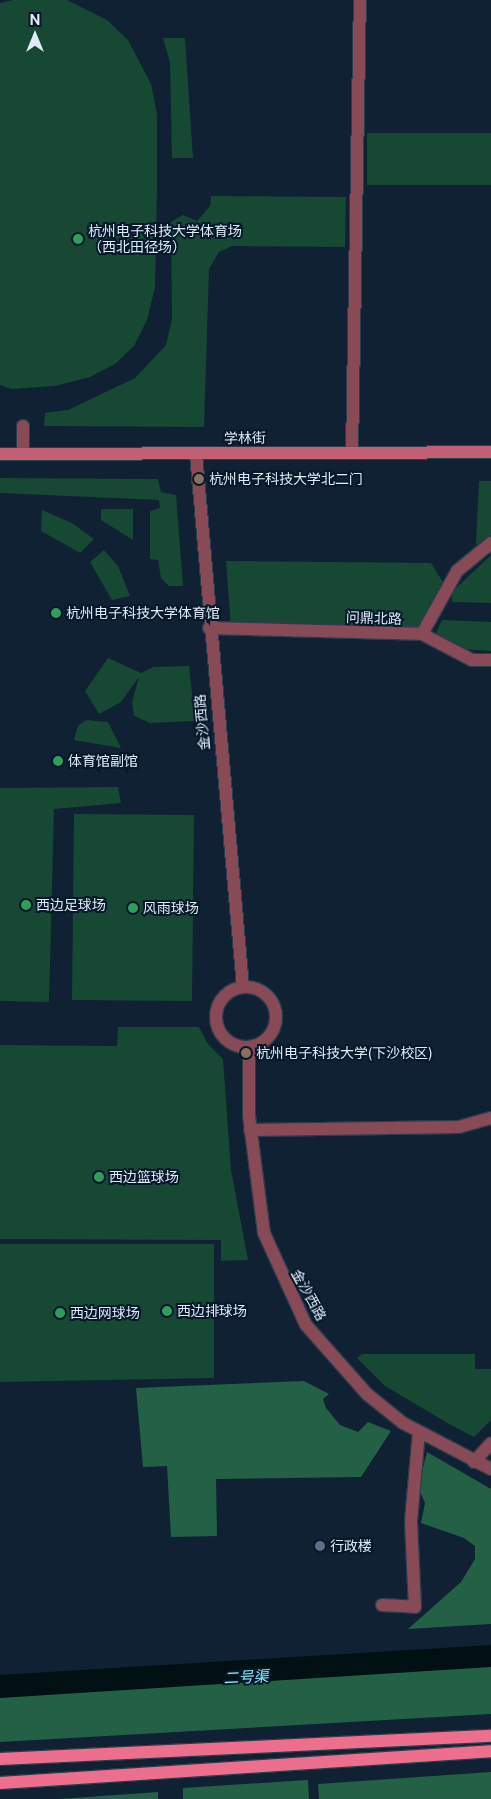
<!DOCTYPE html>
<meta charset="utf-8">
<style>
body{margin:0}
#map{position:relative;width:491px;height:1799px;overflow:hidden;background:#0f2133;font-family:"Public Sans","Noto Sans SC",sans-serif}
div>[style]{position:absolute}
.green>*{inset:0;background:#164833}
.forest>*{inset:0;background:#236046}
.water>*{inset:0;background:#011113}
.roads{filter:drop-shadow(1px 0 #2c3d4e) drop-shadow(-1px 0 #2c3d4e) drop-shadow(0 1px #2c3d4e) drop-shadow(0 -1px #2c3d4e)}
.street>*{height:12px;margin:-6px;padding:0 6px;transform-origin:6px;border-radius:6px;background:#874a56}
.street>.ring{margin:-6px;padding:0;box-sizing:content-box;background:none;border:12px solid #874a56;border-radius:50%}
.secondary>*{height:12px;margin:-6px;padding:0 6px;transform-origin:6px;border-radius:6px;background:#c15f75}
.primary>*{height:12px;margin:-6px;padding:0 6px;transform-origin:6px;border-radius:6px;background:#ee6f8d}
.dots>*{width:14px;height:14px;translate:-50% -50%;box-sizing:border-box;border:2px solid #061829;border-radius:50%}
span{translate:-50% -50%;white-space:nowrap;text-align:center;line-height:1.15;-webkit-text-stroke:4px #061829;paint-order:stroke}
.poi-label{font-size:14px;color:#deeaf6}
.left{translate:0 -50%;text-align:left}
.street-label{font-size:14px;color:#deeaf6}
.water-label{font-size:15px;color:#86e8f6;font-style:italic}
.north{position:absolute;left:10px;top:10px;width:50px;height:50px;-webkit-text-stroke:4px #061829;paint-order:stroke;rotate:0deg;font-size:14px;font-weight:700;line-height:20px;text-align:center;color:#deeaf6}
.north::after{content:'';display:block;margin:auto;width:18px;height:22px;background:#deeaf6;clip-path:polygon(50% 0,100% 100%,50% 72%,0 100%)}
</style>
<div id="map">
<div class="green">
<i style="clip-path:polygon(13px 0,67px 0,107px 20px,128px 40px,151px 84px,157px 114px,157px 190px,155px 287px,147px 320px,134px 346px,115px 364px,90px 377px,55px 386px,11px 389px,0 385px,0 3px)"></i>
<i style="clip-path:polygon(163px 38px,185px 38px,193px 158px,172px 158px,170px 63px)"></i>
<i style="clip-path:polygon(367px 133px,491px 133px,491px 185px,367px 185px)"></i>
<i style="clip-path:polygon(211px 196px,346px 197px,345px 247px,232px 246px,219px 252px,209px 269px,204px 427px,44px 426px,45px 413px,68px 410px,135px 378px,166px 345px,172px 319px,171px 222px,183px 215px,197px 221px,210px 206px)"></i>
<i style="clip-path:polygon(0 478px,158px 479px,161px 492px,176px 495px,183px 586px,169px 586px,161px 578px,158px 560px,150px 559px,150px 511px,160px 508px,159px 500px,0 493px)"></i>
<i style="clip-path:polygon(479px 481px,491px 481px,491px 535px,476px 545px)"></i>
<i style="clip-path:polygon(101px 509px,133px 509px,133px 540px,101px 520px)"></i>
<i style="clip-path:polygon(42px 510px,72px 523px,94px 539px,80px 553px,41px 531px)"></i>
<i style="clip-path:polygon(104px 550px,118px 566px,130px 596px,112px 600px,90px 562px)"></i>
<i style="clip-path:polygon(491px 555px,491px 603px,452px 602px,452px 592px)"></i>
<i style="clip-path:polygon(226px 561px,431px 563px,446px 587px,422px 634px,231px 628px)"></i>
<i style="clip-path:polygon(442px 620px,491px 622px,491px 651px,465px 649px,435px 635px)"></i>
<i style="clip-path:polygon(108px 658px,141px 673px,153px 667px,189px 666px,195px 721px,150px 723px,134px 716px,132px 702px,139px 677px,121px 702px,99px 714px,85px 691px)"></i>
<i style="clip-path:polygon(86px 720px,108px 722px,121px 748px,74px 740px,78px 726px)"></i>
<i style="clip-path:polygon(118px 787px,121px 803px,54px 809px,49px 1002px,0 1001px,0 788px)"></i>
<i style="clip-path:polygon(74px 814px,194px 815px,192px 1001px,72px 1000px)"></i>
<i style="clip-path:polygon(118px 1027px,199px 1027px,208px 1044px,223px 1059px,231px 1170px,248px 1260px,221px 1261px,221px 1240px,0 1239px,0 1045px,117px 1046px)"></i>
<i style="clip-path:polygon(0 1244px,214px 1244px,214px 1378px,0 1382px)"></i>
<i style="clip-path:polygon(362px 1354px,475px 1354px,475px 1369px,491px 1369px,491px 1420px,474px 1437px,451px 1425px,385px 1386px,357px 1358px)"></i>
</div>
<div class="forest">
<i style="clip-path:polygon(304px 1381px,329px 1394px,323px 1399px,326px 1408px,340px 1425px,358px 1432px,368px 1422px,391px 1431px,361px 1477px,216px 1479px,217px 1536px,171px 1537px,167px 1466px,143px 1467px,136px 1388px)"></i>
<i style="clip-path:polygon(427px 1452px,491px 1489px,491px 1624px,408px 1629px,461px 1582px,475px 1559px,475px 1546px,464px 1538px,421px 1523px,425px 1503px,418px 1487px)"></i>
<i style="clip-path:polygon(491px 1658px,491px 1714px,0 1742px,0 1690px)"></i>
<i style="clip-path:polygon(491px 1772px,491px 1799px,319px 1799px,318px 1784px)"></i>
<i style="clip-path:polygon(308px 1780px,309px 1799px,183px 1799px,183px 1788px)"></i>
<i style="clip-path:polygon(158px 1792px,158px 1799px,59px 1799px)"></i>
</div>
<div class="water">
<i style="clip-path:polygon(491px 1645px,491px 1667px,0 1698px,0 1675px)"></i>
</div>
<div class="roads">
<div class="street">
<i style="left:23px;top:426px;width:28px;rotate:90deg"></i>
<i style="left:352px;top:452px;width:452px;rotate:-89deg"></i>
<i style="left:196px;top:454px;width:535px;rotate:84.96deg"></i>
<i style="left:209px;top:628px;width:213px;rotate:1.6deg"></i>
<i style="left:422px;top:634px;width:72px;rotate:-60.9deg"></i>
<i style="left:457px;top:571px;width:44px;rotate:-39.5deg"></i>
<i style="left:422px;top:634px;width:56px;rotate:27.5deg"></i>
<i style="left:472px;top:660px;width:19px"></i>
<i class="ring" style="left:216px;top:987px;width:48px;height:48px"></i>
<i style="left:249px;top:1047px;width:69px;rotate:90deg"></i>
<i style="left:249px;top:1116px;width:118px;rotate:82.7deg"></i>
<i style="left:264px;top:1233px;width:101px;rotate:65.5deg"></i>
<i style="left:306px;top:1325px;width:92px;rotate:48.5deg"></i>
<i style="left:367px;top:1394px;width:46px;rotate:38.9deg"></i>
<i style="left:403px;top:1423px;width:99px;rotate:27.6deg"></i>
<i style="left:250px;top:1130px;width:209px;rotate:-0.8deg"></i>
<i style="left:459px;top:1127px;width:33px;rotate:-16deg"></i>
<i style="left:474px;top:1462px;width:25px;rotate:-48deg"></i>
<i style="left:382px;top:1605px;width:33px;rotate:3deg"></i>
<i style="left:415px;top:1607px;width:86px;rotate:-92.7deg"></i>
<i style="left:411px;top:1521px;width:89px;rotate:-84.9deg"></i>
</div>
<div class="secondary">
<i style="left:0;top:454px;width:491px;rotate:-0.2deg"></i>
</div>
<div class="primary">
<i style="left:0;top:1759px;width:492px;rotate:-2.7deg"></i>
<i style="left:0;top:1783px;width:492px;rotate:-3.7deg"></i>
</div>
</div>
<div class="dots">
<i style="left:78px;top:239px;background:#2e9e5b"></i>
<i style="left:199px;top:479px;background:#8d6e63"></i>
<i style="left:56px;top:613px;background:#2e9e5b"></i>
<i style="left:58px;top:761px;background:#2e9e5b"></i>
<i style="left:26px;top:905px;background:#2e9e5b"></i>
<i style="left:133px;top:908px;background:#2e9e5b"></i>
<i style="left:246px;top:1053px;background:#8d6e63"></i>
<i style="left:99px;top:1177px;background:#2e9e5b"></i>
<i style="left:167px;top:1311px;background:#2e9e5b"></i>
<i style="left:60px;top:1313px;background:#2e9e5b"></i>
<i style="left:320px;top:1546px;background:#5c6f8a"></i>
</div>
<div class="poi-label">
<span class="left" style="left:88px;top:239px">杭州电子科技大学体育场<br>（西北田径场）</span>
<span class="left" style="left:209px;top:479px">杭州电子科技大学北二门</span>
<span class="left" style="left:66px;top:613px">杭州电子科技大学体育馆</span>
<span class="left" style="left:68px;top:761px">体育馆副馆</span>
<span class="left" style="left:36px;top:905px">西边足球场</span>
<span class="left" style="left:143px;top:908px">风雨球场</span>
<span class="left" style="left:256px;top:1053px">杭州电子科技大学(下沙校区)</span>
<span class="left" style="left:109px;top:1177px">西边篮球场</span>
<span class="left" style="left:177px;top:1311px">西边排球场</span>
<span class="left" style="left:70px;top:1313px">西边网球场</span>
<span class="left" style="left:330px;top:1546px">行政楼</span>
</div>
<div class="street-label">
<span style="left:245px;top:438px;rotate:-1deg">学林街</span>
<span style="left:374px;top:618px;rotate:2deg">问鼎北路</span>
<span style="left:202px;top:722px;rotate:-95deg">金沙西路</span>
<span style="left:309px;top:1295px;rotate:61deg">金沙西路</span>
</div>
<div class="water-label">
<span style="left:246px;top:1677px;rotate:-3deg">二号渠</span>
</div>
<div class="north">N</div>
</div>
